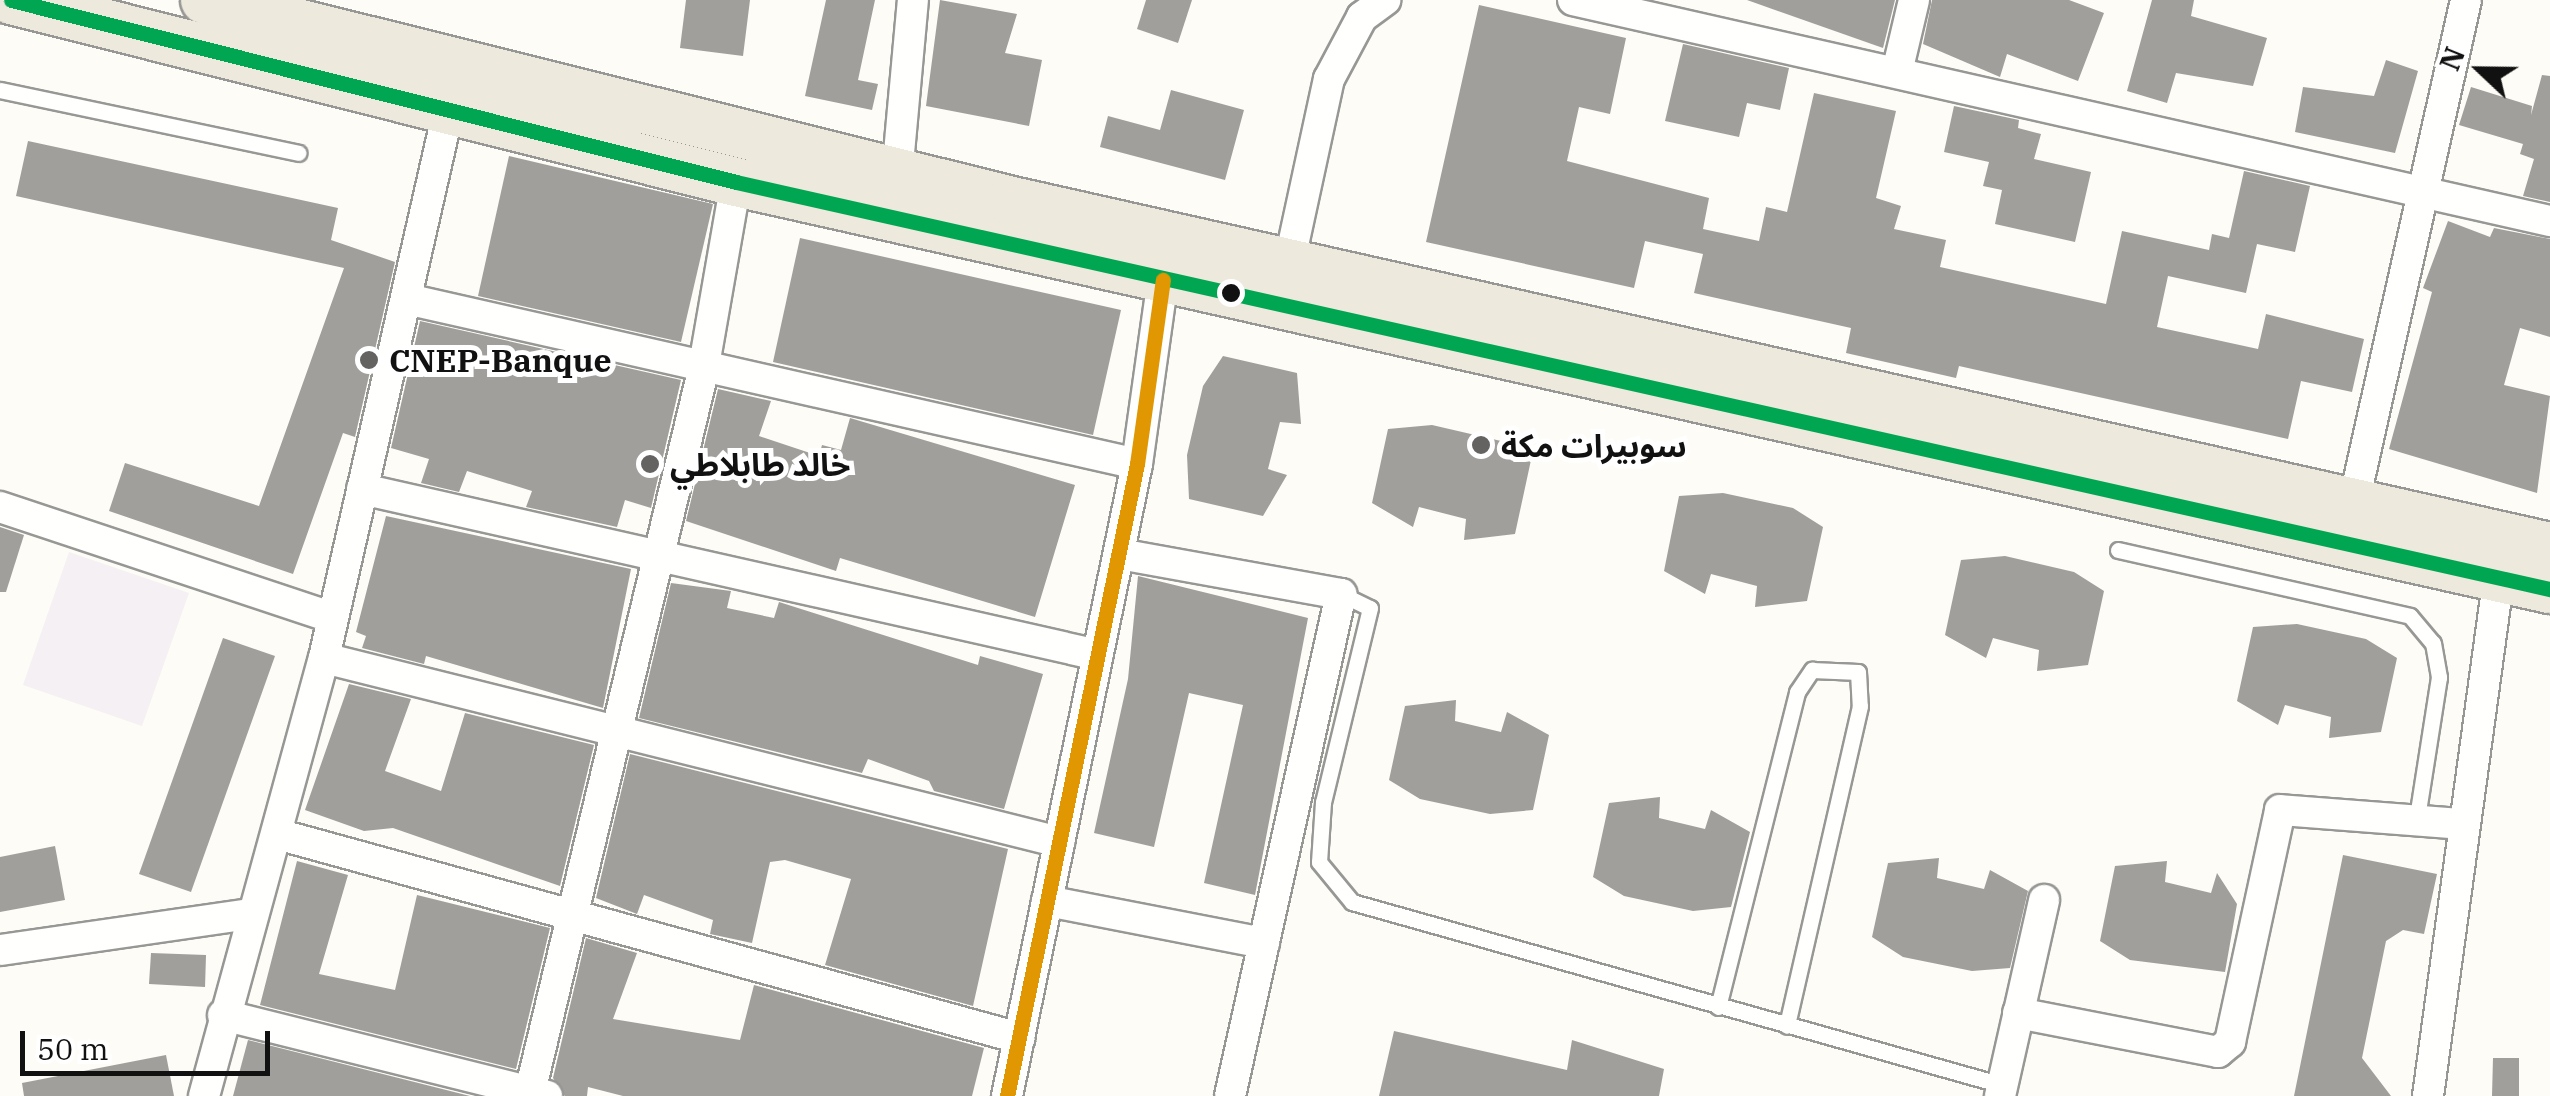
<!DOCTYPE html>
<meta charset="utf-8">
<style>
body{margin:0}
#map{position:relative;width:2550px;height:1096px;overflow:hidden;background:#fdfcf7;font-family:"IBM Plex Serif","Noto Sans Arabic",serif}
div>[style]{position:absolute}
.industrial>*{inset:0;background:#f5f0f3}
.building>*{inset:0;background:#a19f9c}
.roads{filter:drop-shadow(2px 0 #979795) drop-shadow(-2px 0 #979795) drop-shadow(0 2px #979795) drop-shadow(0 -2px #979795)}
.lane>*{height:15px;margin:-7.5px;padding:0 7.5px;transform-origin:7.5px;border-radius:7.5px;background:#fffffe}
.street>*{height:30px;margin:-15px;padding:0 15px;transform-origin:15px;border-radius:15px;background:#fffffe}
.primary>*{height:48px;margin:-24px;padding:0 24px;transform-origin:24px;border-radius:24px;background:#ede9dc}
.bus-1>*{height:15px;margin:-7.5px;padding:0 7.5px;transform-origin:7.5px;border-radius:7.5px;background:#00a651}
.bus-2>*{height:15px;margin:-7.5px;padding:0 7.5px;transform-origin:7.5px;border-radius:7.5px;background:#e09702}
.dots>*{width:28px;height:28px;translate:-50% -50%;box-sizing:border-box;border:5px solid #fff;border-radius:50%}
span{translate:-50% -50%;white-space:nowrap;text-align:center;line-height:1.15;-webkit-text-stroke:10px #fff;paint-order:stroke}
.poi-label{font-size:32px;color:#111;font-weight:700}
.left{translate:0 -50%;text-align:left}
.north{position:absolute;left:2430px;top:20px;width:100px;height:100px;-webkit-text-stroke:8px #fff;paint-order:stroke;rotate:292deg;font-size:28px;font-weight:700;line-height:40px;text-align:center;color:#111}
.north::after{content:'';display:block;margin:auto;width:35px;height:45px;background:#111;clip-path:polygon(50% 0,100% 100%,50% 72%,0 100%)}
.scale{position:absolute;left:20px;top:1031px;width:250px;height:45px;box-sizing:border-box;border:5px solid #111;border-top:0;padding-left:12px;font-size:30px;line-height:35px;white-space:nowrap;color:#111;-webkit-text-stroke:8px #fff;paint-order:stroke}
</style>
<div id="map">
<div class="industrial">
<i style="clip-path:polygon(69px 552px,189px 593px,142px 726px,23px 685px)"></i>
</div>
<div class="building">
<i style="clip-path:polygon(686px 0,750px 0,743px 56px,680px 48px)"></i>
<i style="clip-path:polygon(826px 0,875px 0,858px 80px,878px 84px,872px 110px,805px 96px)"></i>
<i style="clip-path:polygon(940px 0,1017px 14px,1005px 53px,1042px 60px,1029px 126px,926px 106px)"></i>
<i style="clip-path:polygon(1146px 0,1192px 0,1178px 43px,1137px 29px)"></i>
<i style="clip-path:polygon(1747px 0,1895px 0,1883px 48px)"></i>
<i style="clip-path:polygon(1932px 0,2069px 0,2104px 13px,2078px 81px,2007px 54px,2000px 77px,1923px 44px)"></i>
<i style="clip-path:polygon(2152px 0,2194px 0,2191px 16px,2267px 38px,2253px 86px,2176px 73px,2167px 103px,2127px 91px)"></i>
<i style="clip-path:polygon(1479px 5px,1626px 38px,1610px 114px,1579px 107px,1567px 161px,1709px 198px,1703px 229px,1759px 241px,1766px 207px,1787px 212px,1814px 93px,1896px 111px,1876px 198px,1901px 206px,1894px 229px,1946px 240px,1940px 267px,2106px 304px,2122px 231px,2209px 250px,2212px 234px,2229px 238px,2244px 171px,2310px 186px,2295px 252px,2257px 244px,2246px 293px,2168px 276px,2157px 327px,2258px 349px,2266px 314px,2364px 339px,2352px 392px,2301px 381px,2288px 439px,1959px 366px,1956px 378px,1846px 353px,1851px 328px,1694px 293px,1703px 254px,1645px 241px,1634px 288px,1426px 242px)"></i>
<i style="clip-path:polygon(1683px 44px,1789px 68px,1780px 110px,1747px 103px,1739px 137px,1665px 121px)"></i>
<i style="clip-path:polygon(2386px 60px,2418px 71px,2395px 153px,2295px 132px,2303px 87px,2374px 96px)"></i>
<i style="clip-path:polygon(2542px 75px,2550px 76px,2550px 202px,2523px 196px,2534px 159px,2520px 154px,2523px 144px,2459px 125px,2471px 87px,2532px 106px,2531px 115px)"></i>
<i style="clip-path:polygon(1171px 90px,1244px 110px,1225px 180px,1100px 147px,1108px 116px,1160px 130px)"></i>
<i style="clip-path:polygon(1954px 106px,2019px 120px,2018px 128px,2041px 134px,2034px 159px,2091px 172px,2075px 242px,1995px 224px,2002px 190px,1983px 186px,1989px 162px,1944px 152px)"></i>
<i style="clip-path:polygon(28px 141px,338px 208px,331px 240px,395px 262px,355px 437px,343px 433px,293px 574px,109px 511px,125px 463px,259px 506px,344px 268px,16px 196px)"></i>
<i style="clip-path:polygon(509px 156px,713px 204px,681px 342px,478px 296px)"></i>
<i style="clip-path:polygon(2448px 221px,2490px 237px,2494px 228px,2550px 239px,2550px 337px,2520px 328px,2504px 385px,2550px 396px,2537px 493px,2389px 449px,2432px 292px,2423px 288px)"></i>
<i style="clip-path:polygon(800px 238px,1121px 310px,1093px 435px,773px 362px)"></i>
<i style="clip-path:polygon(420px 321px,681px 380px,651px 508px,625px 500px,617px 527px,526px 507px,532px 491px,467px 471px,459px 492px,421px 483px,429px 459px,391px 448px)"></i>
<i style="clip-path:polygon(1223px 356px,1297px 373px,1301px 424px,1280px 422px,1268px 469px,1287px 475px,1263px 516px,1189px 499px,1187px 455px,1203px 386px)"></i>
<i style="clip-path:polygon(718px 389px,771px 401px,759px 436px,819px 456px,822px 445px,841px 450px,850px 418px,1075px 485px,1035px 617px,840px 558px,836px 571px,686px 521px)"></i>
<i style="clip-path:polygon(1432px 425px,1501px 441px,1531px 460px,1515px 534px,1464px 540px,1466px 519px,1419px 507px,1413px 527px,1372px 503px,1388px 429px)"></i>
<i style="clip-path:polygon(1723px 493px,1793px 508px,1823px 527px,1807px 601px,1755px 607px,1757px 586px,1711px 574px,1705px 594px,1664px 571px,1679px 496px)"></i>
<i style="clip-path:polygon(386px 516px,631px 569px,603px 708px,426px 656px,424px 664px,362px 648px,366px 636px,356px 632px)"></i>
<i style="clip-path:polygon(0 527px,24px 535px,6px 592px,0 592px)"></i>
<i style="clip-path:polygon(2005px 556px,2074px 572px,2104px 591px,2088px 665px,2037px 671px,2039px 650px,1993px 638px,1986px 658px,1945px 635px,1961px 560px)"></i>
<i style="clip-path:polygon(1138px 576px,1308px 618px,1255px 895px,1204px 883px,1243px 705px,1189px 693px,1154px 847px,1094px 833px,1128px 679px)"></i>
<i style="clip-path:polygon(671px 583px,731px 591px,727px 608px,774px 618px,779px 602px,978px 665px,980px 656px,1043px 674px,1004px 809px,934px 791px,929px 781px,868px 759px,862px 773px,639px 718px)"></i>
<i style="clip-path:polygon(2297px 624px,2366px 639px,2397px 658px,2381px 732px,2329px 738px,2331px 717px,2285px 705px,2278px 725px,2237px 701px,2253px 627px)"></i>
<i style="clip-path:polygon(223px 638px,275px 656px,191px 892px,139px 874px)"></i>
<i style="clip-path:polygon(349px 684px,411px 699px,385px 771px,441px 791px,465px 713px,594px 745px,560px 886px,393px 828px,364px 831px,305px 810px)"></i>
<i style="clip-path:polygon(1456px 700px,1455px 721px,1501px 732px,1507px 712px,1549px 735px,1533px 810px,1490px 814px,1420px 799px,1389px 780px,1405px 706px)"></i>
<i style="clip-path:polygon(630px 754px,1008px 849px,973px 1006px,825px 965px,851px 879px,785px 860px,770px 862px,752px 943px,710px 934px,713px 920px,644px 895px,637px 914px,596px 898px)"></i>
<i style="clip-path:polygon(1660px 797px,1659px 818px,1705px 829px,1711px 810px,1750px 832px,1731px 907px,1693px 911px,1624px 896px,1593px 877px,1609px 803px)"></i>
<i style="clip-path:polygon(55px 846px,65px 900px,0 912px,0 857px)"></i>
<i style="clip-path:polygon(2343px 855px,2437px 874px,2424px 934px,2403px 930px,2386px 941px,2362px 1058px,2391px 1096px,2294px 1096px)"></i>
<i style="clip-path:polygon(1939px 858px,1937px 878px,1984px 889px,1990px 870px,2028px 891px,2010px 968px,1972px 971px,1903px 957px,1872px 937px,1888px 863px)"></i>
<i style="clip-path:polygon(297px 861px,348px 875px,319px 974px,395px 990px,417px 895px,550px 928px,516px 1069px,260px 1005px)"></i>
<i style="clip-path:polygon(2167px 861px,2165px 882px,2211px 893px,2217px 873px,2237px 904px,2225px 972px,2130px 960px,2100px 941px,2115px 866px)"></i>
<i style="clip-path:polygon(586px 938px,637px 953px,613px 1019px,740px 1040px,754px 985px,984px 1048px,972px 1096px,623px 1096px,588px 1087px,587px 1096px,565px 1096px,553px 1078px)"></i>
<i style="clip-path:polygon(151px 953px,206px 955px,205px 987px,149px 984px)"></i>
<i style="clip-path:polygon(1394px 1031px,1567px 1070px,1572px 1040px,1664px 1069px,1659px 1096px,1379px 1096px)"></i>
<i style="clip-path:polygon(248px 1040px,470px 1096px,233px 1096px)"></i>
<i style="clip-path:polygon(166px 1055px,174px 1096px,24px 1096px,22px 1083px)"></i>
<i style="clip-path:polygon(2493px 1058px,2519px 1058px,2519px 1096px,2492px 1096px)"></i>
</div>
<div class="roads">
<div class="lane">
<i style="left:0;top:90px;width:305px;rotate:11.9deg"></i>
<i style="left:2118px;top:550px;width:299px;rotate:12.7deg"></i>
<i style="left:2410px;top:616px;width:35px;rotate:50deg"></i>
<i style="left:2433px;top:643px;width:35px;rotate:80deg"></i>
<i style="left:2439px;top:677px;width:143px;rotate:98.9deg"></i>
<i style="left:1341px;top:594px;width:32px;rotate:26deg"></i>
<i style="left:1370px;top:608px;width:200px;rotate:103.6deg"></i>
<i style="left:1323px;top:802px;width:60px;rotate:93.8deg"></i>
<i style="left:1319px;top:862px;width:52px;rotate:50.5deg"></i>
<i style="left:1352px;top:902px;width:675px;rotate:15.72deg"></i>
<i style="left:1718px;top:1007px;width:325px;rotate:-75.9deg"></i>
<i style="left:1797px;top:692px;width:27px;rotate:-56deg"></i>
<i style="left:1812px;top:670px;width:46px;rotate:2.5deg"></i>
<i style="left:1858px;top:672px;width:34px;rotate:87deg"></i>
<i style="left:1860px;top:706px;width:328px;rotate:102.9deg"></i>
</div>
<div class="street">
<i style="left:1573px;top:0;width:1002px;rotate:12.75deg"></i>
<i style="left:1897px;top:72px;width:74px;rotate:-76.7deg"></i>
<i style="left:896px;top:186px;width:187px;rotate:-84.8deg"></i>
<i style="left:1290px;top:259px;width:184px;rotate:-77.8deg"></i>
<i style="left:1329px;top:79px;width:70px;rotate:-62deg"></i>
<i style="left:1362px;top:17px;width:29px;rotate:-36deg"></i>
<i style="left:411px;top:300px;width:744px;rotate:12.73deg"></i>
<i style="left:362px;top:489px;width:754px;rotate:12.71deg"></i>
<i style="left:2353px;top:506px;width:518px;rotate:-77.41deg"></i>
<i style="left:0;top:507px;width:346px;rotate:18.4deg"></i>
<i style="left:1119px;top:554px;width:226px;rotate:10.2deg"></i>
<i style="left:1341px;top:594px;width:514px;rotate:102.47deg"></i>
<i style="left:324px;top:658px;width:758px;rotate:14.05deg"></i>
<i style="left:277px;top:834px;width:770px;rotate:15.37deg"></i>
<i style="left:1047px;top:901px;width:221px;rotate:11deg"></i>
<i style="left:0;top:950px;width:253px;rotate:-8.2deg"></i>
<i style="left:2018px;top:1013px;width:204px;rotate:11deg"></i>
<i style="left:2218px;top:1052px;width:16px;rotate:-40deg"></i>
<i style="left:2230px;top:1042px;width:237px;rotate:-77.8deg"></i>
<i style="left:2280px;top:810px;width:182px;rotate:4.4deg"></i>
<i style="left:223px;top:1015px;width:334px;rotate:14deg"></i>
<i style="left:204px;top:1096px;width:454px;rotate:-74.7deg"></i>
<i style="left:324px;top:658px;width:564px;rotate:-77.2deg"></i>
<i style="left:529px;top:1096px;width:746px;rotate:-76.5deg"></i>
<i style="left:703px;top:371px;width:192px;rotate:-80.1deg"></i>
<i style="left:1007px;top:1096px;width:645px;rotate:-78.38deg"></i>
<i style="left:1137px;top:464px;width:186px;rotate:-82deg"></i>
<i style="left:2000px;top:1096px;width:201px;rotate:-77.3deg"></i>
<i style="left:2428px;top:1096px;width:541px;rotate:-82.24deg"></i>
</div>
<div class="primary">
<i style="left:11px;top:0;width:747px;rotate:14.09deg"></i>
<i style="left:736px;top:182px;width:1859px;rotate:12.65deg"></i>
<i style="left:205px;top:0;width:832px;rotate:13.99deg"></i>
<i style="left:1012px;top:201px;width:1576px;rotate:12.68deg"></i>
</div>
</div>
<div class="bus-1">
<i style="left:11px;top:0;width:747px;rotate:14.09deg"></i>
<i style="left:736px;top:182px;width:1859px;rotate:12.65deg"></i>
</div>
<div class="bus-2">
<i style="left:1007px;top:1096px;width:645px;rotate:-78.38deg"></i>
<i style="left:1137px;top:464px;width:186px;rotate:-82deg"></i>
</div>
<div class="dots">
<i style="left:1231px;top:293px;background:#111"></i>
<i style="left:369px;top:360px;background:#646362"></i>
<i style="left:1481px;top:445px;background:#646362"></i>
<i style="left:650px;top:464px;background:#646362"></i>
</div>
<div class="poi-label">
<span class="left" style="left:389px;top:360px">CNEP-Banque</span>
<span class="left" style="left:1501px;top:445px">سوبيرات مكة</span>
<span class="left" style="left:670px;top:464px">خالد طابلاطي</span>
</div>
<div class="north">N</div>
<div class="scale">50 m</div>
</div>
